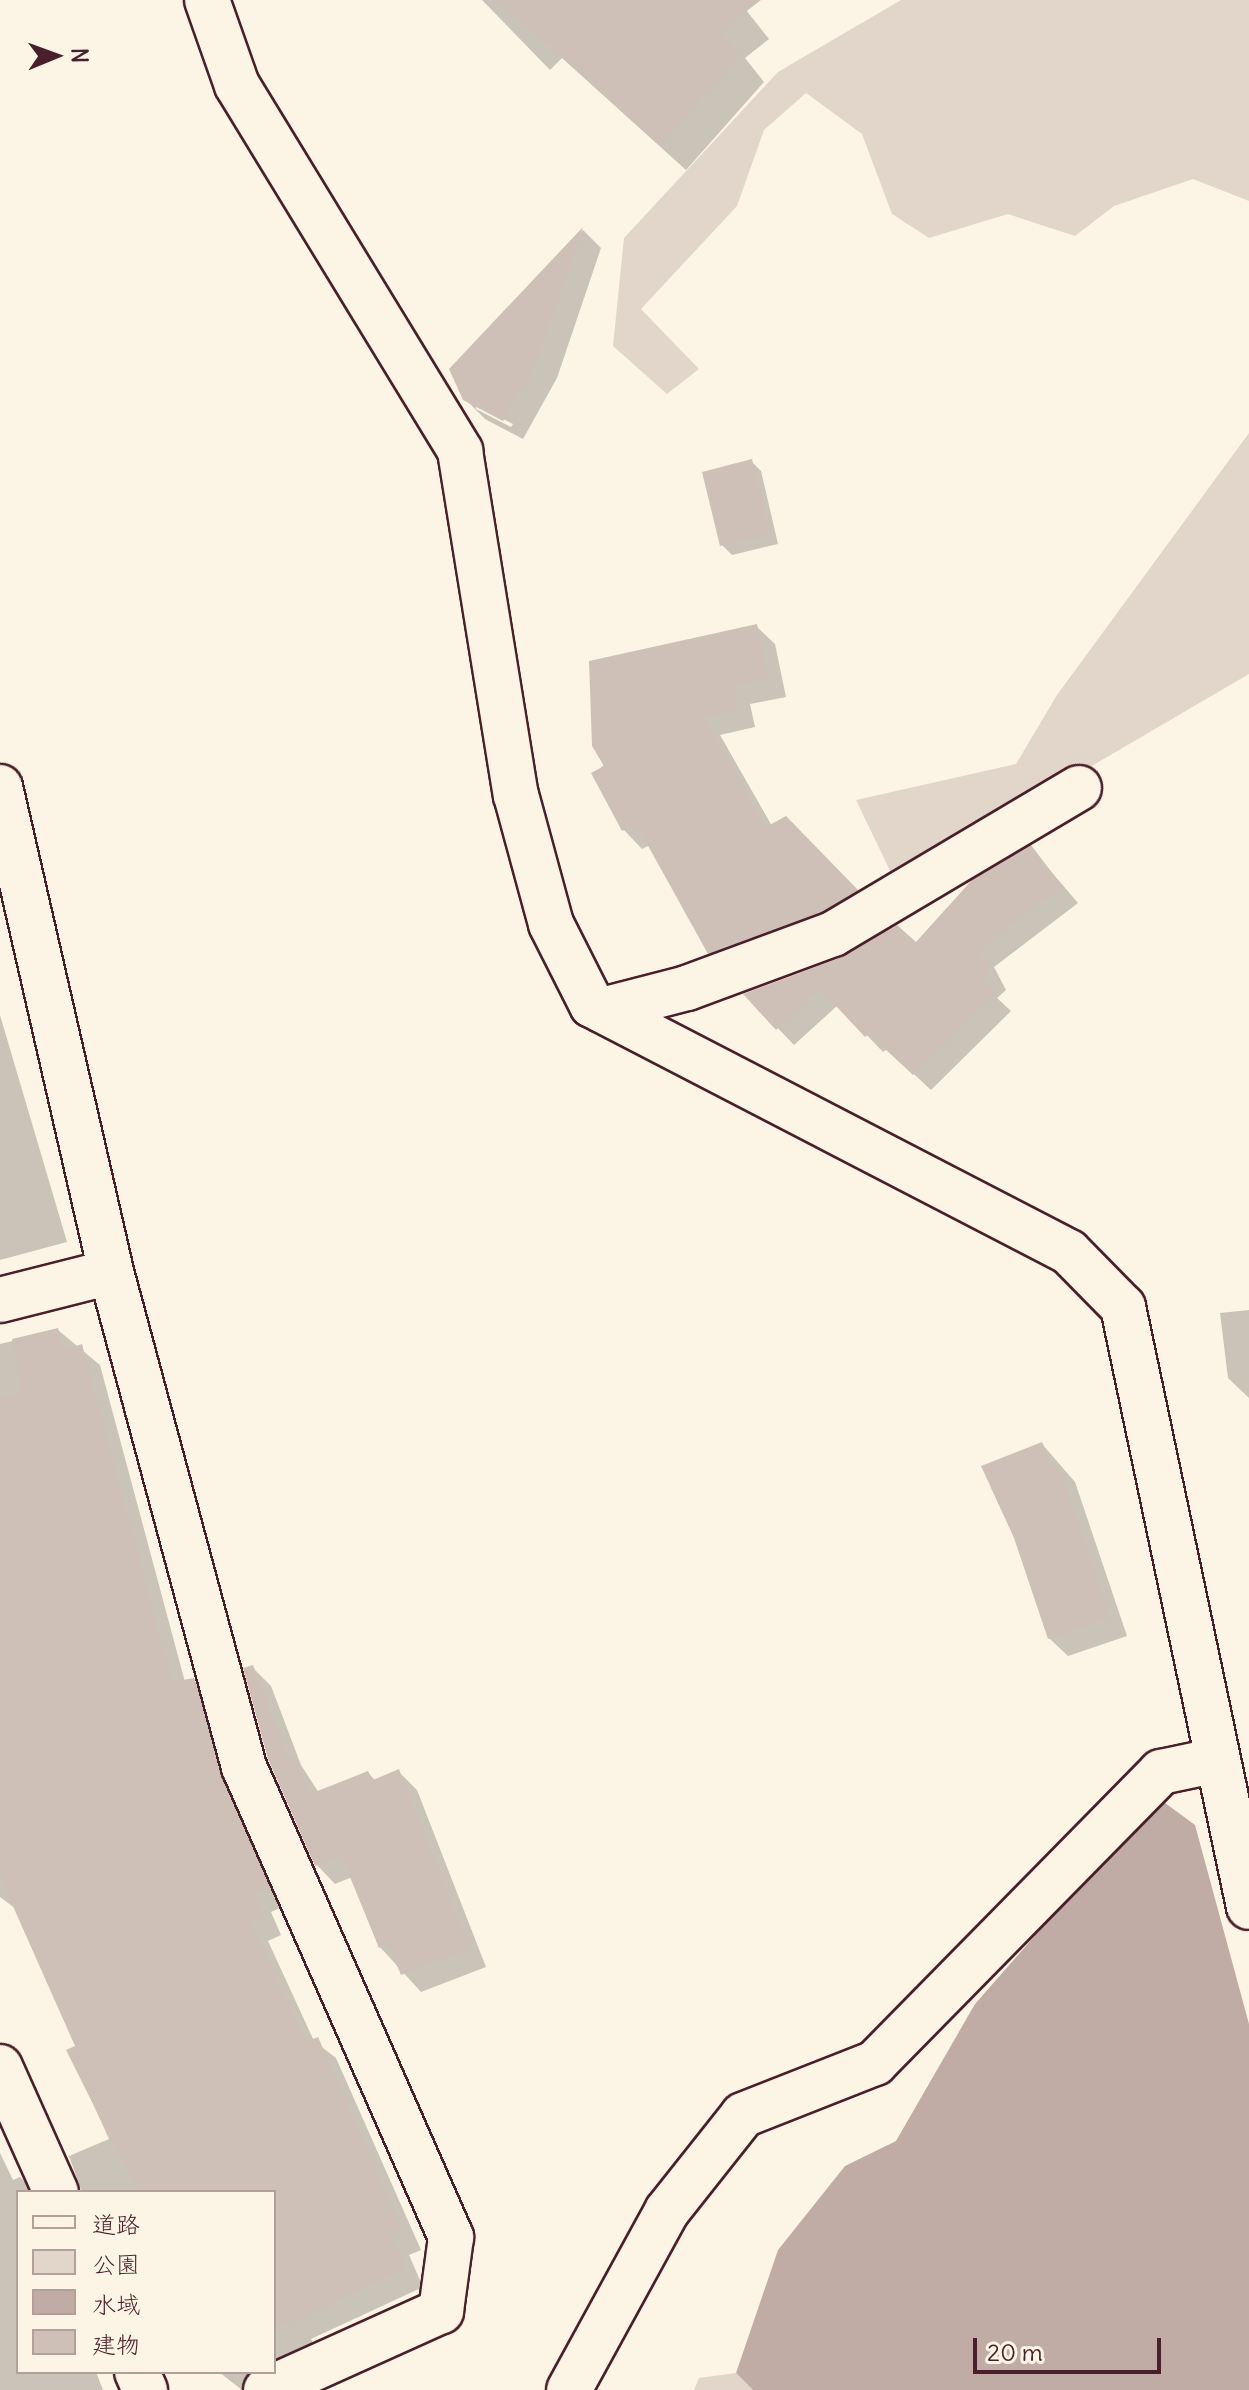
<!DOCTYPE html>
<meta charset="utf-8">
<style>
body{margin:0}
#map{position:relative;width:1249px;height:2390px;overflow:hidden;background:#fcf5e5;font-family:Delius,"Klee One",sans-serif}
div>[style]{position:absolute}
.green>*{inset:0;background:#e2d5ca}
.water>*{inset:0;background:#c0aca5}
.shadow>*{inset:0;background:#0003}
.building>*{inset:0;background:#cfc0b7}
.roads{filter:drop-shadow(2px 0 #4a1f2b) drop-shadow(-2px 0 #4a1f2b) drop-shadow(0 2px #4a1f2b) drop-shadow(0 -2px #4a1f2b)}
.minor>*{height:44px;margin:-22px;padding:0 22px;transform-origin:22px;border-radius:22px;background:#fcf5e5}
span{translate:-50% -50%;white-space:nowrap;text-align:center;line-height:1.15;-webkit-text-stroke:6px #fcf5e5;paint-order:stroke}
.legend{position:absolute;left:16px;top:2190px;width:260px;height:184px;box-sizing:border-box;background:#fcf5e5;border:2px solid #b59f9b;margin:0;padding:10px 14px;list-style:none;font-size:24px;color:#4a1f2b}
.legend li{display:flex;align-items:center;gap:16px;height:40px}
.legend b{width:40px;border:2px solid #b59f9b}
.north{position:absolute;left:16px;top:16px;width:80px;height:80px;-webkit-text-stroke:6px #fcf5e5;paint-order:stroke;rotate:89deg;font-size:22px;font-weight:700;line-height:32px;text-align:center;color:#4a1f2b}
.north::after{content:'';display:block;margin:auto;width:28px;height:36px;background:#4a1f2b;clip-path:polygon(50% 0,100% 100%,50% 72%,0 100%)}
.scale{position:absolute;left:973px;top:2338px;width:188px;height:36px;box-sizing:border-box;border:4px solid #4a1f2b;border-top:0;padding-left:10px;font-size:24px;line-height:28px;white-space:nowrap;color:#4a1f2b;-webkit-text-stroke:6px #fcf5e5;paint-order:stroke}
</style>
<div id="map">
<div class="green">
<i style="clip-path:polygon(901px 0,1249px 0,1249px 201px,1193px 179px,1114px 206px,1075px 236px,1008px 214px,929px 238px,892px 214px,862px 134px,806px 93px,764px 130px,737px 206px,641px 309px,699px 369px,667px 394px,613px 346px,624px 238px,778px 72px)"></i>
<i style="clip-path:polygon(1249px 433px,1249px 674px,895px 881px,856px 800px,1016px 764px,1057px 695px)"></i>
<i style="clip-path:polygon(736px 2373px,753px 2390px,694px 2390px,699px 2378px)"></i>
</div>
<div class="water">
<i style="clip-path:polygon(1157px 1797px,1195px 1825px,1249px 2024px,1249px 2390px,753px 2390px,736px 2373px,778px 2250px,845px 2166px,896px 2141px,975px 2004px)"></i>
</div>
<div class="shadow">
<i style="clip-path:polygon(482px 0,738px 0,769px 39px,745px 58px,764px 82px,686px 170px,562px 58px,550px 70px)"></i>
<i style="clip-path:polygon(evenodd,583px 230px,601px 248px,557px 378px,523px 439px,485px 419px,465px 399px,451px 369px,583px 230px,476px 405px,513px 424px,511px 427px,476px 409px,476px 405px)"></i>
<i style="clip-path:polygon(751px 461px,761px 471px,778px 544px,732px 555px,722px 545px)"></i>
<i style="clip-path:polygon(756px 626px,775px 644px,786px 697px,750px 704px,755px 727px,720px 735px,772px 826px,786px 818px,875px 909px,728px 971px,709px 952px,650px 845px,642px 849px,624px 830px,594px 774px)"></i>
<i style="clip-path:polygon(1031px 848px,1078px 903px,994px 967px,1006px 990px,997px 998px,1011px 1011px,931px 1090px,887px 1049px,883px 1052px,838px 1005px,794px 1045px,746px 995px,916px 945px)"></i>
<i style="clip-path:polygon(0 1015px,67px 1242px,0 1260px)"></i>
<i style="clip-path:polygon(1249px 1310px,1249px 1398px,1228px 1378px,1220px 1313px)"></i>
<i style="clip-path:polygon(58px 1330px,100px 1365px,185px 1682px,194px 1680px,212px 1699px,286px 1905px,271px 1912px,281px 1935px,268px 1941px,314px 2041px,336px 2058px,421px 2250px,409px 2255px,423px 2287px,311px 2339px,319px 2355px,242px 2390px,219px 2372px,274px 2372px,274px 2192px,82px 2192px,69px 2156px,109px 2139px,69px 2051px,78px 2047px,16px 1909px,0 1897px,0 1344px)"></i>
<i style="clip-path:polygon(1042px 1444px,1075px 1482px,1127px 1636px,1068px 1656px,1049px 1638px)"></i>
<i style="clip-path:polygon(253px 1668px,271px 1686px,301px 1765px,319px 1793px,368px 1773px,376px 1781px,398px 1771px,417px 1790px,486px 1967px,421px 1992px,380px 1947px,352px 1877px,335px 1884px,317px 1865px)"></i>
<i style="clip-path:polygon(0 2153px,13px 2180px,20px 2177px,35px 2192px,18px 2192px,18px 2372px,96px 2372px,103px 2390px,0 2390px)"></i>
</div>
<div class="building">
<i style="clip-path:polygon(498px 0,761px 0,721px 31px,740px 55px,660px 146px)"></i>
<i style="clip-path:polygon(583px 227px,538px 358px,503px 421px,463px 400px,449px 369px)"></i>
<i style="clip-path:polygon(752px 459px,770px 535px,720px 546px,702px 472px)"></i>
<i style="clip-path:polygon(757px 624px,768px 678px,733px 686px,737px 709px,704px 717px,766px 827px,786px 816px,858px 890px,822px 911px,708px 954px,636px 824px,622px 831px,591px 773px,604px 766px,592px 746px,589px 661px)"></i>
<i style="clip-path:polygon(1031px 845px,1062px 886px,978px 950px,990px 972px,982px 980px,996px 993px,913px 1075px,869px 1034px,865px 1037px,820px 989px,776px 1030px,743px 994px,842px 957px,897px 925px,916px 942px,971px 881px)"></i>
<i style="clip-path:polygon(58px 1328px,64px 1350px,82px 1344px,172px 1682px,194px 1678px,221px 1777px,269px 1886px,254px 1893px,264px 1916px,251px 1922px,306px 2042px,318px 2037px,403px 2231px,392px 2236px,406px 2268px,274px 2330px,274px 2192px,137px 2192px,66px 2050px,75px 2046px,0 1877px,0 1397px,22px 1394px,12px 1339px)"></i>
<i style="clip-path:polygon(1042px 1442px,1051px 1463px,1057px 1461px,1110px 1617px,1048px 1639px,1014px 1538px,981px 1466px)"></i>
<i style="clip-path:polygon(253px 1665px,288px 1757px,293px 1755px,310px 1794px,368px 1771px,373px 1780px,399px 1769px,469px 1948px,401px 1975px,388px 1944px,379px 1948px,341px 1855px,315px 1866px,268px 1759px,243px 1668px)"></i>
</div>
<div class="roads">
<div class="minor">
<i style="left:207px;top:0;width:90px;rotate:70.6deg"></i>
<i style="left:237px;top:85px;width:429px;rotate:58.6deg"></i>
<i style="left:460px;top:451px;width:349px;rotate:80.8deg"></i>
<i style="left:516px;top:795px;width:134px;rotate:74.8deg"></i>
<i style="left:551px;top:924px;width:91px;rotate:63.2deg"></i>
<i style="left:592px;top:1005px;width:537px;rotate:27.38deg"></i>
<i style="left:1069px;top:1252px;width:77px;rotate:45.5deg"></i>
<i style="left:1123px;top:1307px;width:613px;rotate:78.14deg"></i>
<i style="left:0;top:787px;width:498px;rotate:77.1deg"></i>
<i style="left:111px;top:1272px;width:513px;rotate:74.96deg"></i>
<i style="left:244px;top:1767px;width:514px;rotate:66.23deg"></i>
<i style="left:451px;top:2237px;width:75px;rotate:97.7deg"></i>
<i style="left:441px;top:2311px;width:192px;rotate:155.7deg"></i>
<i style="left:602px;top:1010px;width:88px;rotate:-14.5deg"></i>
<i style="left:687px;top:988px;width:156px;rotate:-20.3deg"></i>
<i style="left:833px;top:934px;width:286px;rotate:-30.7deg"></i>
<i style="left:0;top:1300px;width:114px;rotate:-14.2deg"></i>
<i style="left:0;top:2067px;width:137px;rotate:65.9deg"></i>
<i style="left:137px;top:2372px;width:20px;rotate:66deg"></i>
<i style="left:569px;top:2390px;width:204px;rotate:-61.3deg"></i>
<i style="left:667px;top:2211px;width:122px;rotate:-51.6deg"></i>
<i style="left:743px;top:2115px;width:142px;rotate:-21.5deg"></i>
<i style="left:875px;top:2063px;width:408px;rotate:-45.5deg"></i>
<i style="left:1161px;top:1772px;width:58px;rotate:-11.9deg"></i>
</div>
</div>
<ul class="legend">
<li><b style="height:10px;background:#fcf5e5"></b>道路</li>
<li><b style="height:22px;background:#e2d5ca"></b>公園</li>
<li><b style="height:22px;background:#c0aca5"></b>水域</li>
<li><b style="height:22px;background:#cfc0b7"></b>建物</li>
</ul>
<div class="north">N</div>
<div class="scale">20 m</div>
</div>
